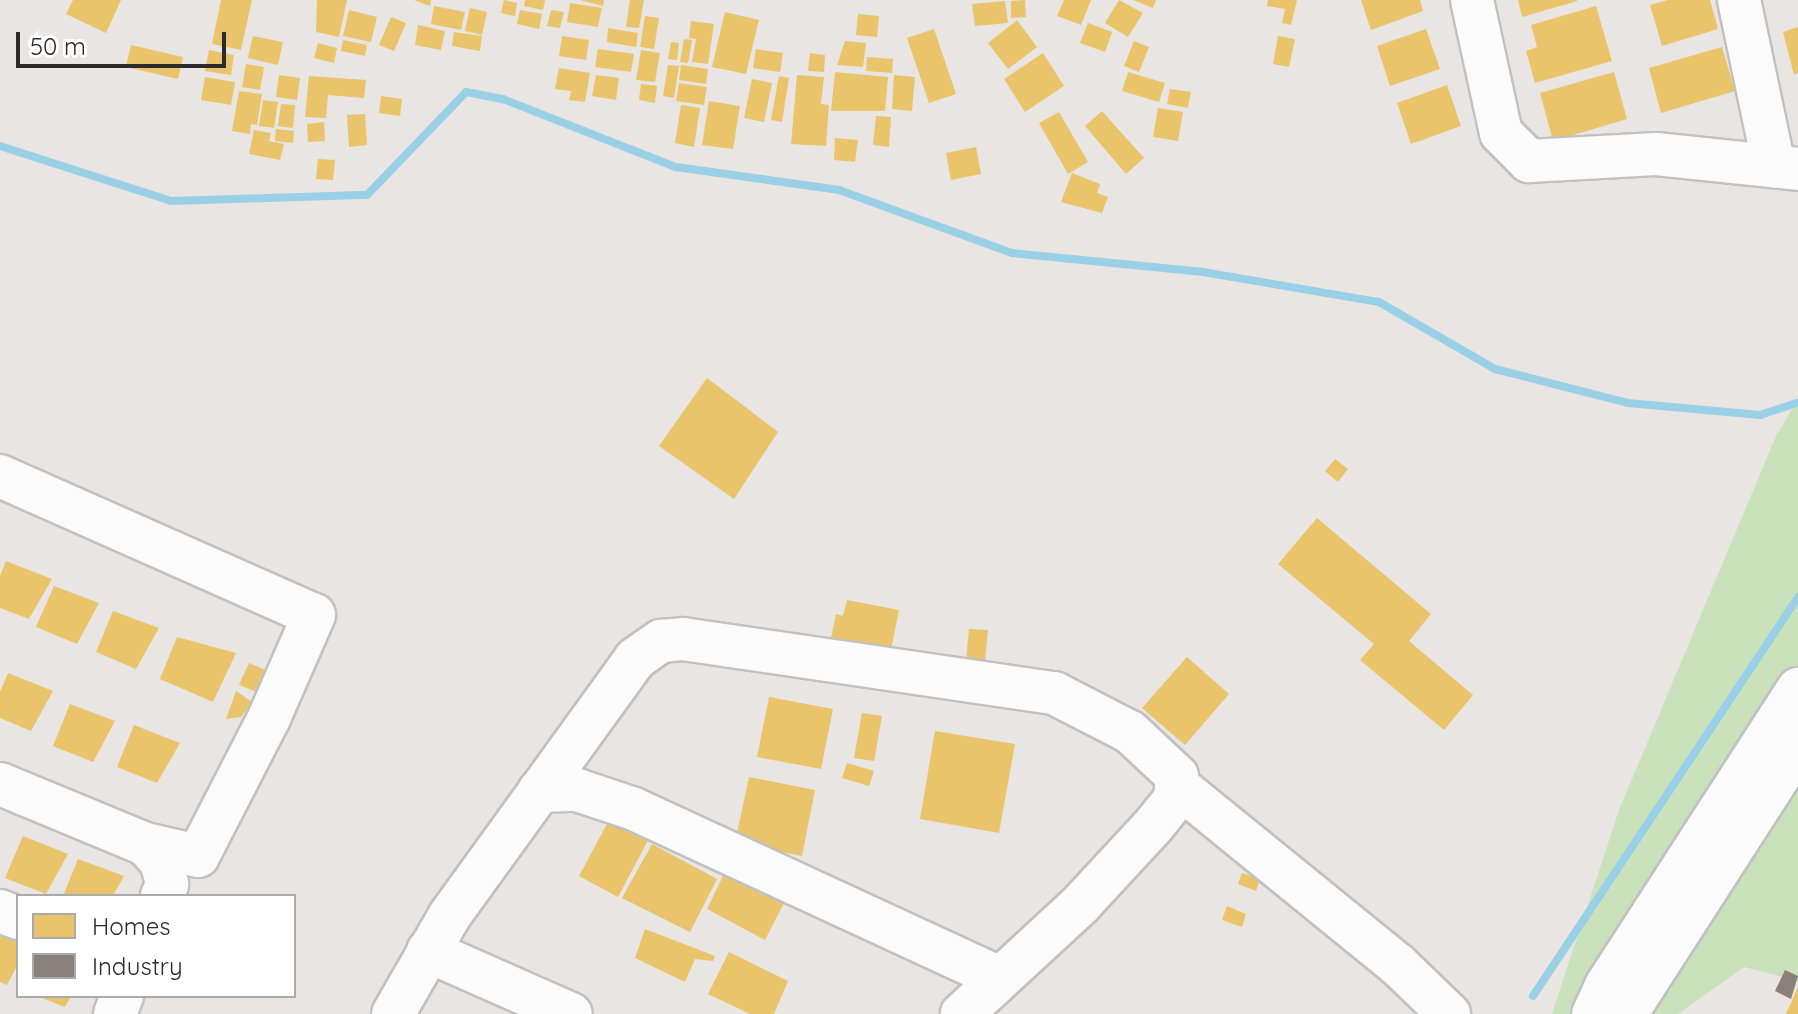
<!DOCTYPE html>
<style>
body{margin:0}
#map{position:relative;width:1798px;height:1014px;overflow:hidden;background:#e8e5e2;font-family:Quicksand,sans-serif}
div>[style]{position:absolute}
.green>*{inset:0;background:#cae2bc}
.homes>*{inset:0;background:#e9c46a}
.industry>*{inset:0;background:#8a817c}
.stream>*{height:8px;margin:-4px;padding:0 4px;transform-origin:4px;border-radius:4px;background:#99d0e6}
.roads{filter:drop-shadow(2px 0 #c2c1c1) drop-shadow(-2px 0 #c2c1c1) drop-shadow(0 2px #c2c1c1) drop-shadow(0 -2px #c2c1c1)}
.minor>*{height:42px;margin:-21px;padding:0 21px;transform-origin:21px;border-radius:21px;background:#fcfbfb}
span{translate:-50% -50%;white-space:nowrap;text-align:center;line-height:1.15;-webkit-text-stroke:8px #fff;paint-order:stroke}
.legend{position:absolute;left:16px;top:894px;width:280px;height:104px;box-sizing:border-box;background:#fff;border:2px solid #aaa;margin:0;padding:10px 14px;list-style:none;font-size:24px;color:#2b2b2b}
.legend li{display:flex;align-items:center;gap:16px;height:40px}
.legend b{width:40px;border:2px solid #aaa}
.scale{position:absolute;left:16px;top:32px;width:210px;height:36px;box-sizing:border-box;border:4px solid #2b2b2b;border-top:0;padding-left:10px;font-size:24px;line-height:28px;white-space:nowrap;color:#2b2b2b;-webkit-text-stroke:6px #fff;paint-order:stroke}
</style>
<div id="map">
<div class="green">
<i style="clip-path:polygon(1798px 399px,1798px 981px,1744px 967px,1678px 1014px,1552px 1014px,1619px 810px,1776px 436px)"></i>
</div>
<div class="homes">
<i style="clip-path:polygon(73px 0,121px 0,106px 33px,66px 14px)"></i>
<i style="clip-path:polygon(221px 0,252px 0,241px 50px,212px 44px)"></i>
<i style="clip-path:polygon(317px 0,347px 0,339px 37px,316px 32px)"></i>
<i style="clip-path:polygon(414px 0,431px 0,430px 6px)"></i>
<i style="clip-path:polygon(504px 0,517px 3px,515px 16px,501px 13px)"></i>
<i style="clip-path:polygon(525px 0,545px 0,543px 10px,524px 6px)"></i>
<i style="clip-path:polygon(580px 0,604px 0,603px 6px)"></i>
<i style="clip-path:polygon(630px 0,644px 0,639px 28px,626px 27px)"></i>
<i style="clip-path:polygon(1025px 0,1026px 17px,1011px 18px,1011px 1px)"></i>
<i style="clip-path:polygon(1064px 0,1091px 0,1081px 25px,1057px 16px)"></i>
<i style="clip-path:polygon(1119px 0,1143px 13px,1128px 37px,1105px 23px)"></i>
<i style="clip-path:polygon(1133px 0,1156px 0,1153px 8px)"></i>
<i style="clip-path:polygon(1268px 0,1297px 0,1291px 25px,1282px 23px,1285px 9px,1267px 6px)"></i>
<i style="clip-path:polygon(1361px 0,1420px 0,1423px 11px,1371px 30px)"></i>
<i style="clip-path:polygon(1518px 0,1577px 0,1577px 1px,1522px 17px)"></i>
<i style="clip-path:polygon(1668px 0,1710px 0,1718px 29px,1662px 46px,1650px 5px)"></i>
<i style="clip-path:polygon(1005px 1px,1008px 23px,975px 26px,972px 4px)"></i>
<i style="clip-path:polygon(570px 3px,602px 8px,598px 27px,567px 22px)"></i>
<i style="clip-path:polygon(434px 6px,465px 12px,461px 30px,431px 24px)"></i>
<i style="clip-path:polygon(1596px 6px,1612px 61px,1535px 83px,1526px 51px,1537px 47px,1531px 25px)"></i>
<i style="clip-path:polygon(470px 8px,487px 12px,482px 35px,465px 31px)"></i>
<i style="clip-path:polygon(349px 10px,377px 17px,371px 42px,343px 36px)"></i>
<i style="clip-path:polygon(520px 10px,542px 14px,539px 29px,517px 24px)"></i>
<i style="clip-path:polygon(551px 10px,564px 12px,560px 28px,547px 26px)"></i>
<i style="clip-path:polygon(725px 12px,759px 20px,746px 74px,712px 67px)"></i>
<i style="clip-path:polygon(858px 14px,879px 16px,877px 37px,856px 35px)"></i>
<i style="clip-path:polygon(645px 16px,659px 18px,654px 49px,640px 47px)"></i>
<i style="clip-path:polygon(391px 17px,406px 23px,394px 51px,379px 45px)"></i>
<i style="clip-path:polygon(1017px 20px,1037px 47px,1008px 69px,988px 43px)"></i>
<i style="clip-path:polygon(691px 21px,714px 24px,708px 64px,692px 62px,696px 39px,689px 38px)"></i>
<i style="clip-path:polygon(1088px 23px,1112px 32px,1105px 52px,1080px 43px)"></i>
<i style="clip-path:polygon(418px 25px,445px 31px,441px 50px,415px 45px)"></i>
<i style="clip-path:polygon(1798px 27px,1798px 73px,1794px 75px,1783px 32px)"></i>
<i style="clip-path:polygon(608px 28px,638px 33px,636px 47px,607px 42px)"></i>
<i style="clip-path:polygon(934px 29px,956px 94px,929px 103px,907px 38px)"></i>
<i style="clip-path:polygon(1426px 29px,1440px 69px,1390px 86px,1377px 46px)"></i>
<i style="clip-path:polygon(454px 32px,482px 36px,480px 51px,452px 46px)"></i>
<i style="clip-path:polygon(253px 36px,283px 42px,278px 65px,248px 58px)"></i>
<i style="clip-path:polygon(562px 36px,589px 40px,586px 60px,559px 56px)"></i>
<i style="clip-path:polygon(1278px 36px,1295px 39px,1289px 67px,1273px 64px)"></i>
<i style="clip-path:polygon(684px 39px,692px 40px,688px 63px,680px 62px)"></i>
<i style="clip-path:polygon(343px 40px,367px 45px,365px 56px,341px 51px)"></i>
<i style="clip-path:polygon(845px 41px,866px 43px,863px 67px,837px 65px)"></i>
<i style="clip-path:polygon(1134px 41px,1149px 47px,1139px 72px,1124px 66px)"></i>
<i style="clip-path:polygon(671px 42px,679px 43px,677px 60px,668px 59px)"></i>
<i style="clip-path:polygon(318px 43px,337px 48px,334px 63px,314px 58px)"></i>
<i style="clip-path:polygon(131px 45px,183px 57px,178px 79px,126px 67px)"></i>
<i style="clip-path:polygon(1722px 47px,1735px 91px,1661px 113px,1649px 68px)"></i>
<i style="clip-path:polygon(598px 49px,634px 54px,631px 72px,595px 67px)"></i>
<i style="clip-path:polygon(756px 49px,783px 53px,780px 72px,753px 68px)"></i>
<i style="clip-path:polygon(209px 50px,234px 55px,231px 75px,205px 71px)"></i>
<i style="clip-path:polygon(641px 50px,660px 53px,655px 82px,636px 80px)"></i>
<i style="clip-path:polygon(810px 53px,825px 55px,824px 72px,808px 71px)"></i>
<i style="clip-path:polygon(1043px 53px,1064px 86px,1025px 112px,1004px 79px)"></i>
<i style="clip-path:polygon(867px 57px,893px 59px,892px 73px,866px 71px)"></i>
<i style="clip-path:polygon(246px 64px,264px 67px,260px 90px,242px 87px)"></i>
<i style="clip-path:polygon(668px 65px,679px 66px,674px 98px,663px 96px)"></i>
<i style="clip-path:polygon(681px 65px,708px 69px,706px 84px,679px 80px)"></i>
<i style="clip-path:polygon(559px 68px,590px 73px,585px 102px,569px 100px,571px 91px,555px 89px)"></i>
<i style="clip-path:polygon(835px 72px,888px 77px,885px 111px,831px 111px)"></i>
<i style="clip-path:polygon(1128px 72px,1165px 83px,1159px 102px,1122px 91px)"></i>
<i style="clip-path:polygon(1614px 72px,1627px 119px,1553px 141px,1540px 93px)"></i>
<i style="clip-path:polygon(279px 75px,300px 78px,297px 100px,276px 97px)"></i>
<i style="clip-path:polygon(596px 75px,619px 78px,616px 100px,592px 96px)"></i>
<i style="clip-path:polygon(797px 75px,824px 77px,821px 104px,829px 105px,826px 146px,791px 144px)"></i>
<i style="clip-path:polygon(894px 75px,915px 77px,912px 111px,892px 109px)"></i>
<i style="clip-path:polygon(309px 76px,366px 80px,364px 98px,328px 95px,326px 118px,305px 117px)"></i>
<i style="clip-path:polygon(779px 76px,789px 78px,782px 122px,771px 120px)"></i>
<i style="clip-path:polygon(205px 77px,235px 82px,231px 105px,201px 100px)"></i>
<i style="clip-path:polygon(752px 79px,772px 83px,764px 122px,744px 118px)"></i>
<i style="clip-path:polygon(679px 83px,707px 87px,704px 105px,676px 101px)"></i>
<i style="clip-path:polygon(641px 84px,657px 86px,655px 103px,639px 100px)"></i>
<i style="clip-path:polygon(1447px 85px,1461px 126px,1411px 144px,1397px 103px)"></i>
<i style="clip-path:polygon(1170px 89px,1191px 92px,1188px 108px,1167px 104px)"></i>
<i style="clip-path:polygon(239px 91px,262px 94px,257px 125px,251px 124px,250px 134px,232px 131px)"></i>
<i style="clip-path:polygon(381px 96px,402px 99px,400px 116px,379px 113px)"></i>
<i style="clip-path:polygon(263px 100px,278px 102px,274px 128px,259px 126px)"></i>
<i style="clip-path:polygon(709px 101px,740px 106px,733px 149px,702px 145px)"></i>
<i style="clip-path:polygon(281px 104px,295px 105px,293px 128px,278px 126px)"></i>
<i style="clip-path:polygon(681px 105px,700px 108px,694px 147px,675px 143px)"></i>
<i style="clip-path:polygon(1158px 108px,1183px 112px,1178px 141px,1153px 137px)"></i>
<i style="clip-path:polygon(1102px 111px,1144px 158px,1126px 174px,1085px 126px)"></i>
<i style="clip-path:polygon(1059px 112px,1088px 162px,1068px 174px,1039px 123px)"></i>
<i style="clip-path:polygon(365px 114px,367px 145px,349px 147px,347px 115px)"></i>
<i style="clip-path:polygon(876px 116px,891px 117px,889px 147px,873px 145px)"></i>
<i style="clip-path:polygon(324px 122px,325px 141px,308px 142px,307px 124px)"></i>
<i style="clip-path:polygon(276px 129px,294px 131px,293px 143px,275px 141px)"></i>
<i style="clip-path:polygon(254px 130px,271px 133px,269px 141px,284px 144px,280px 160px,249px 154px)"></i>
<i style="clip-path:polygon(835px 138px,858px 140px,855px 162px,834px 160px)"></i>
<i style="clip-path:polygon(976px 147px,981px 174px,951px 180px,946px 153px)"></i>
<i style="clip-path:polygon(318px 159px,335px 160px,333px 180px,316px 179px)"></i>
<i style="clip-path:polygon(1072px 173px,1100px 184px,1097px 193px,1108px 197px,1102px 213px,1061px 202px)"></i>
<i style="clip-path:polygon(707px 378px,778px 432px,734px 499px,659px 446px)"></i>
<i style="clip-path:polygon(1335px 459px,1348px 469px,1338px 482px,1325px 471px)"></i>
<i style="clip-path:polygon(1317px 518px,1431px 614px,1409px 641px,1473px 695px,1444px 730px,1360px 660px,1374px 644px,1278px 564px)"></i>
<i style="clip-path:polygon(6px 561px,52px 579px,29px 619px,0 608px,0 576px)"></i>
<i style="clip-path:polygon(54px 586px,99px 603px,77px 644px,36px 627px)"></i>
<i style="clip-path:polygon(847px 600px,899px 610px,890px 655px,830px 643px,836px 614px,843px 616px)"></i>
<i style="clip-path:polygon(113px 611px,159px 628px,136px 669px,96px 652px)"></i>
<i style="clip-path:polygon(969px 629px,988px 630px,985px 662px,966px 660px)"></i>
<i style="clip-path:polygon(177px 637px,236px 653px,213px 702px,160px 679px)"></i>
<i style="clip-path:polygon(1187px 657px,1229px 694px,1185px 745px,1142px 708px)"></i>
<i style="clip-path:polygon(249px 663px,268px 671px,259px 693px,239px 685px)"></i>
<i style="clip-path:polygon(8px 673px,53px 691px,31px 731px,0 718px,0 692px)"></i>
<i style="clip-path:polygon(236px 691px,252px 702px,241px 717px,226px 719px)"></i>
<i style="clip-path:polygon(769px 697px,833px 709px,821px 769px,757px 757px)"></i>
<i style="clip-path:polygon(70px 704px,115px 721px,93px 762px,53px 746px)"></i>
<i style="clip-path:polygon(862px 713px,882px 716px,874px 761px,854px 758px)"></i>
<i style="clip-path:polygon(134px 725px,180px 743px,157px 783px,117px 767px)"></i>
<i style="clip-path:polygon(935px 731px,1015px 744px,999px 833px,920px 819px)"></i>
<i style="clip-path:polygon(847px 763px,874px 771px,869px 786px,842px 778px)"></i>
<i style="clip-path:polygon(749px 777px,815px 790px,802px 856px,735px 843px)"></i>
<i style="clip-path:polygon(615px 809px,654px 829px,618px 897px,579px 876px)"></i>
<i style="clip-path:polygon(23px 836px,68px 854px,46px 894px,5px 878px)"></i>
<i style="clip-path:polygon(652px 844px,717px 879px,690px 932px,622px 898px)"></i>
<i style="clip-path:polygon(78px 859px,124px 876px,113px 896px,63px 896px)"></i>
<i style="clip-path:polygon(1242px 873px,1260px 879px,1256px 891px,1238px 884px)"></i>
<i style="clip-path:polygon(724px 874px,786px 899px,765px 940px,707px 909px)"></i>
<i style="clip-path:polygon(1227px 906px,1246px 914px,1242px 927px,1222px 920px)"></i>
<i style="clip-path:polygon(645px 929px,715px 956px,713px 961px,695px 959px,685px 982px,635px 958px)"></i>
<i style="clip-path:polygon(0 933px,18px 940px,18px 964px,7px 985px,0 982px)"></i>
<i style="clip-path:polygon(729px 952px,788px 981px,774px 1014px,750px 1014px,708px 994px)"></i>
<i style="clip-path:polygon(1798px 987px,1798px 1014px,1786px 1014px)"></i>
<i style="clip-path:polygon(37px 996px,71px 996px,65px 1007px)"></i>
</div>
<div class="industry">
<i style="clip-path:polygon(1785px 970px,1798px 976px,1791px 999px,1775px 991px)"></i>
</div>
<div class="stream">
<i style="left:0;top:146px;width:180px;rotate:17.8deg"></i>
<i style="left:171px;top:201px;width:196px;rotate:-1.8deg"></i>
<i style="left:367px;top:195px;width:143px;rotate:-46.1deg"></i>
<i style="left:466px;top:92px;width:38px;rotate:11deg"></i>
<i style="left:503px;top:99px;width:186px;rotate:21.5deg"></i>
<i style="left:676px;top:167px;width:165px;rotate:8deg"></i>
<i style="left:839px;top:190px;width:184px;rotate:20deg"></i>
<i style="left:1012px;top:253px;width:192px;rotate:5.7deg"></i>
<i style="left:1203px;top:272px;width:179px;rotate:9.7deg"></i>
<i style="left:1379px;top:302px;width:134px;rotate:30deg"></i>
<i style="left:1495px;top:369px;width:137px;rotate:14.3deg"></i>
<i style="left:1628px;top:403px;width:133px;rotate:5.2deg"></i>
<i style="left:1760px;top:415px;width:40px;rotate:-18deg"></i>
<i style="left:1533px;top:996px;width:479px;rotate:-56.4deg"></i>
</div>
<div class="roads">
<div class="minor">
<i style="left:1472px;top:0;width:136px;rotate:77.7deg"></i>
<i style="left:1501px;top:133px;width:40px;rotate:45deg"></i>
<i style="left:1529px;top:161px;width:127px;rotate:-3.2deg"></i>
<i style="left:1656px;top:154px;width:143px;rotate:6deg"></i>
<i style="left:1739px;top:0;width:170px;rotate:78.1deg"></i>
<i style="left:0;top:476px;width:343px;rotate:23.9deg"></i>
<i style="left:314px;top:615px;width:112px;rotate:113.6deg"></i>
<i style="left:269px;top:718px;width:155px;rotate:117.2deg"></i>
<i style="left:198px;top:856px;width:54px;rotate:-167.2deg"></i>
<i style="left:145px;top:844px;width:157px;rotate:-157.5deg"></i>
<i style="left:1179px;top:787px;width:282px;rotate:39.1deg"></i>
<i style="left:1398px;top:965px;width:71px;rotate:43.9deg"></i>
<i style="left:539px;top:791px;width:38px;rotate:-2deg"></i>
<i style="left:577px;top:790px;width:60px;rotate:18.4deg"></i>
<i style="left:634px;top:809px;width:403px;rotate:24.8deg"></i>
<i style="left:145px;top:844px;width:23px;rotate:47deg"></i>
<i style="left:161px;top:861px;width:24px;rotate:75deg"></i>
<i style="left:167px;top:884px;width:13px;rotate:113deg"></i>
<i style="left:0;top:911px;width:19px;rotate:21deg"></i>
<i style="left:428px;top:951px;width:156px;rotate:23.8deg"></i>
<i style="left:115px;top:1014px;width:19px;rotate:-69deg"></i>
<i style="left:393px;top:1014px;width:114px;rotate:-60.1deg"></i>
<i style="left:450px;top:915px;width:316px;rotate:-54.1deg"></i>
<i style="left:635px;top:659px;width:32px;rotate:-35deg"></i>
<i style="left:661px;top:641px;width:22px;rotate:-5deg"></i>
<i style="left:683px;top:639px;width:375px;rotate:8.3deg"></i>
<i style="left:1054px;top:693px;width:85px;rotate:27.2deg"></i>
<i style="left:1130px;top:732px;width:64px;rotate:43.1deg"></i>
<i style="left:1177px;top:776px;width:23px;rotate:95deg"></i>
<i style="left:1175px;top:799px;width:33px;rotate:129deg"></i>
<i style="left:1154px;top:825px;width:109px;rotate:132.8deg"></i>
<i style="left:1080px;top:905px;width:161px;rotate:137.3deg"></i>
<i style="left:1593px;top:1014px;width:31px;rotate:-65deg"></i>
<i style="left:1606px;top:986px;width:354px;rotate:-57.1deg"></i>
<i style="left:1626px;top:1014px;width:318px;rotate:-57.2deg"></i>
</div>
</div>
<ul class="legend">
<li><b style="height:22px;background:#e9c46a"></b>Homes</li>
<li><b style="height:22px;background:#8a817c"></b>Industry</li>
</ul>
<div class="scale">50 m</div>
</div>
